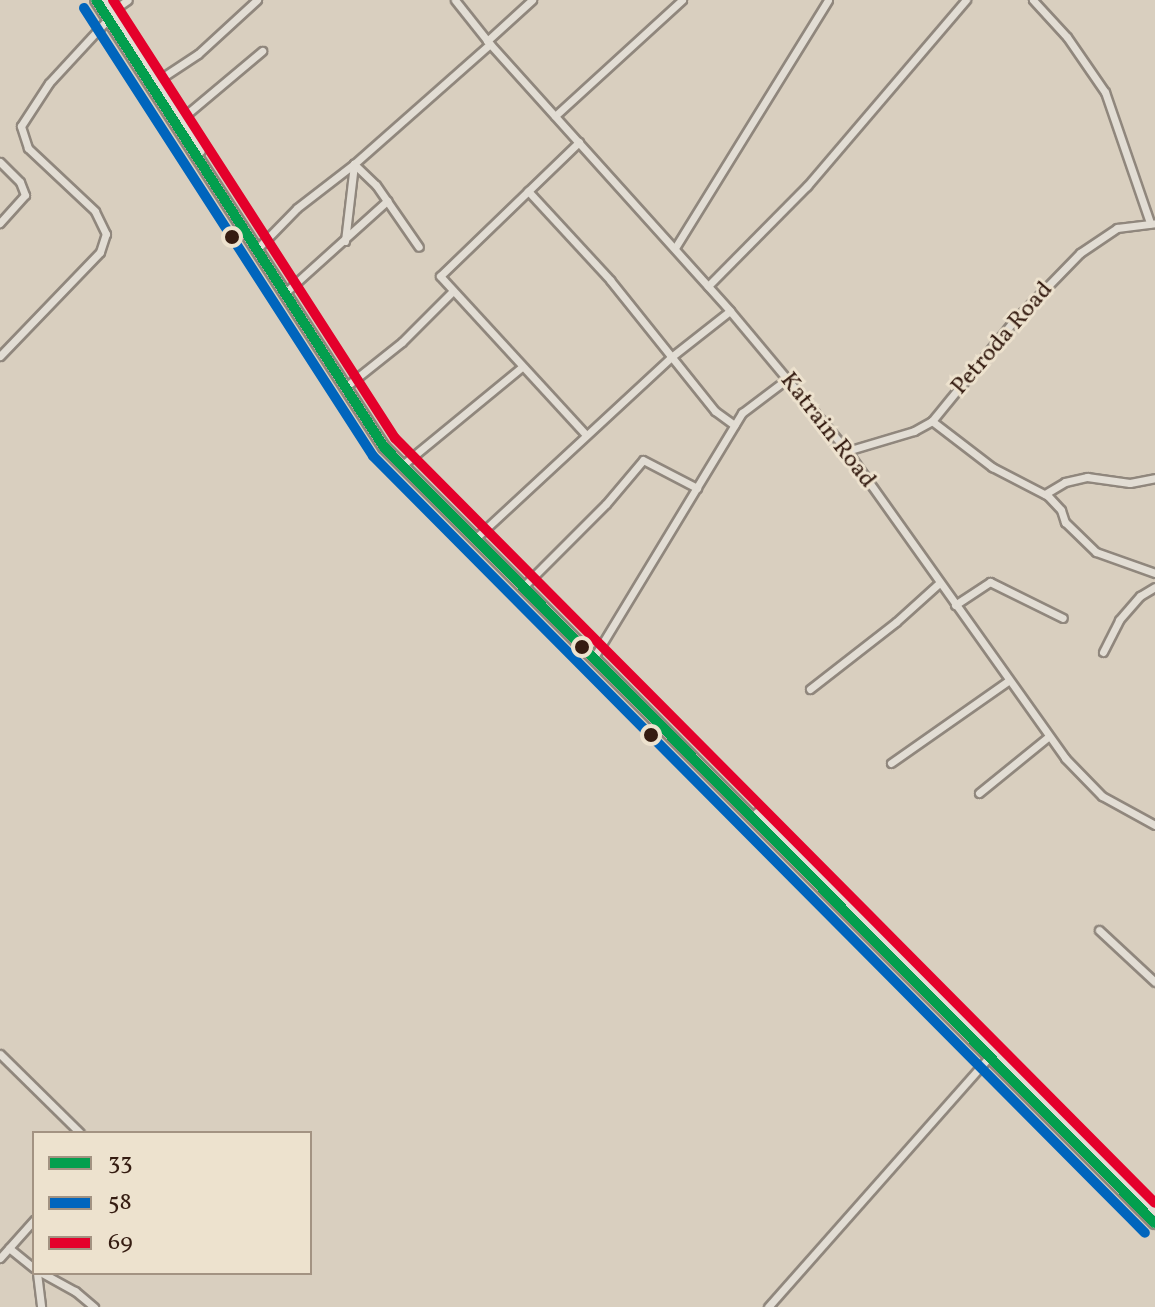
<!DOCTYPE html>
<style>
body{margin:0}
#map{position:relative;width:1155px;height:1307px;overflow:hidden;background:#d9cfbf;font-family:Vollkorn,serif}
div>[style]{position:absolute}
.roads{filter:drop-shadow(2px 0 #90877d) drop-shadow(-2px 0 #90877d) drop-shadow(0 2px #90877d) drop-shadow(0 -2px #90877d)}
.minor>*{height:7px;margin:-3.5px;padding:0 3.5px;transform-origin:3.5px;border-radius:3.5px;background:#e2ddd4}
.secondary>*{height:10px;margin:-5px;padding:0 5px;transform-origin:5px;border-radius:5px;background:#e2ddd4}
.bus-1>*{height:10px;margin:-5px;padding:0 5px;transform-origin:5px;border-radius:5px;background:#039f4e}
.bus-2>*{height:10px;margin:-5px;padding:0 5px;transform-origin:5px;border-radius:5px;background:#0065bd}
.bus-3>*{height:10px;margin:-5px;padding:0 5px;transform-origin:5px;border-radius:5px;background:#e4002b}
.dots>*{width:22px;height:22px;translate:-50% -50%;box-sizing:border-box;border:4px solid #ede2ce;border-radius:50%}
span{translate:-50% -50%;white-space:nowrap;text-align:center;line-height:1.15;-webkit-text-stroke:6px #ede2ce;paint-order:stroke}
.street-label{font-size:24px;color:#351c11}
.legend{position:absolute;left:32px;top:1131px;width:280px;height:144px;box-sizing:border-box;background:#ede2ce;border:2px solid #a39382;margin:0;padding:10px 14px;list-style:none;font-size:24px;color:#351c11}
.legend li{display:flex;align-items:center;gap:16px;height:40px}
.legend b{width:40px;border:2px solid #a39382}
</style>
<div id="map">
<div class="roads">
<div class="minor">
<i style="left:455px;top:0;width:56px;rotate:51.5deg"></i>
<i style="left:490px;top:44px;width:359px;rotate:48deg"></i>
<i style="left:730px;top:311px;width:182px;rotate:50.1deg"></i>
<i style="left:847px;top:451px;width:377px;rotate:54.6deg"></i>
<i style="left:1065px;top:758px;width:53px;rotate:45.8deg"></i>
<i style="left:1102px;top:796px;width:60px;rotate:28.7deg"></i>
<i style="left:1033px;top:0;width:50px;rotate:47.4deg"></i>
<i style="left:1067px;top:37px;width:67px;rotate:55.4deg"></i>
<i style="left:1105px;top:92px;width:139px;rotate:71deg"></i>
<i style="left:112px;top:11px;width:19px;rotate:-35deg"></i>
<i style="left:487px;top:41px;width:61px;rotate:-42.3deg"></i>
<i style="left:157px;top:81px;width:49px;rotate:-33.4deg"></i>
<i style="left:198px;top:54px;width:80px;rotate:-42.5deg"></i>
<i style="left:555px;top:116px;width:172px;rotate:-42.4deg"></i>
<i style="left:181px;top:119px;width:106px;rotate:-40deg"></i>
<i style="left:579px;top:142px;width:193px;rotate:136deg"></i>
<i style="left:440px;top:276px;width:216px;rotate:47.4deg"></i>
<i style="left:0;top:162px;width:28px;rotate:45deg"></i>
<i style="left:20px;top:182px;width:14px;rotate:69deg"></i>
<i style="left:25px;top:195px;width:38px;rotate:132deg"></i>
<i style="left:354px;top:164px;width:30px;rotate:44deg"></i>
<i style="left:376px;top:185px;width:75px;rotate:55.3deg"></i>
<i style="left:528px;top:191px;width:121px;rotate:47.3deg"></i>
<i style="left:610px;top:280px;width:168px;rotate:51.3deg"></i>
<i style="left:715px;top:411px;width:24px;rotate:36deg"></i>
<i style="left:345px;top:241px;width:78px;rotate:-83.3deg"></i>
<i style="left:259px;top:247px;width:54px;rotate:-45.7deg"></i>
<i style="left:297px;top:208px;width:72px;rotate:-37.7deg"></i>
<i style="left:354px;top:164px;width:181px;rotate:-41.4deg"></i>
<i style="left:675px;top:248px;width:291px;rotate:-58.3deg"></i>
<i style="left:708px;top:286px;width:141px;rotate:-45.3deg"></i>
<i style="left:807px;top:186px;width:245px;rotate:-49.5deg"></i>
<i style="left:287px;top:291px;width:135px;rotate:-42deg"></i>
<i style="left:0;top:356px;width:144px;rotate:-46.1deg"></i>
<i style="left:100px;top:252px;width:19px;rotate:-72deg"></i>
<i style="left:106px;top:234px;width:25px;rotate:-116deg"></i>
<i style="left:95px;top:211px;width:92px;rotate:-136.8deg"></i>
<i style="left:28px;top:148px;width:23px;rotate:-108deg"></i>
<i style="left:21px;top:126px;width:51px;rotate:-56.9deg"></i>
<i style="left:49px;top:83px;width:87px;rotate:-47.3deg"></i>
<i style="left:348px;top:385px;width:69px;rotate:-38.5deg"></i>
<i style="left:402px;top:342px;width:72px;rotate:-45deg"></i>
<i style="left:932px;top:421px;width:76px;rotate:37.5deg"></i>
<i style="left:992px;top:467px;width:63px;rotate:27.4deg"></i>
<i style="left:1048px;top:496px;width:19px;rotate:47deg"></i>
<i style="left:1061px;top:510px;width:13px;rotate:72deg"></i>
<i style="left:1065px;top:522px;width:43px;rotate:44.1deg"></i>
<i style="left:1096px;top:552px;width:63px;rotate:19.6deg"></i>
<i style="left:847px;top:451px;width:70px;rotate:-16.6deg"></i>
<i style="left:914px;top:431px;width:21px;rotate:-29deg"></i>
<i style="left:932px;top:421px;width:125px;rotate:-50.8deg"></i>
<i style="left:1011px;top:324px;width:99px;rotate:-45.8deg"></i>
<i style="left:1080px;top:253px;width:45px;rotate:-34deg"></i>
<i style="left:1117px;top:228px;width:38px;rotate:-7deg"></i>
<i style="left:405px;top:463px;width:151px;rotate:-39.4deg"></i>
<i style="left:1045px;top:494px;width:23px;rotate:-31deg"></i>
<i style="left:1065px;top:482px;width:23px;rotate:-13deg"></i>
<i style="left:1087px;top:477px;width:43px;rotate:7.9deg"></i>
<i style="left:1130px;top:483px;width:25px;rotate:-11deg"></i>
<i style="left:478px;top:536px;width:262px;rotate:-42.8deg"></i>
<i style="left:670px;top:358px;width:76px;rotate:-38.1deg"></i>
<i style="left:526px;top:584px;width:113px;rotate:-45deg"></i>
<i style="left:606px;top:504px;width:57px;rotate:-49.9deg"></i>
<i style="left:643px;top:460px;width:61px;rotate:27.4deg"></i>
<i style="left:955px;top:605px;width:42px;rotate:-33.3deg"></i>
<i style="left:990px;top:582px;width:81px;rotate:26.3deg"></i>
<i style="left:1103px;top:652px;width:36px;rotate:-63deg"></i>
<i style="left:1119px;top:620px;width:32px;rotate:-49deg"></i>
<i style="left:1140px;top:596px;width:17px;rotate:-31deg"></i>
<i style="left:596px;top:654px;width:282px;rotate:-58.8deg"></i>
<i style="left:742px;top:413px;width:56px;rotate:-37.1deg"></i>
<i style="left:810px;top:689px;width:109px;rotate:-37.9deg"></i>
<i style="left:896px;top:622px;width:57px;rotate:-42.1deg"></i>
<i style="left:891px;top:763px;width:143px;rotate:-35deg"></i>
<i style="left:979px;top:793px;width:89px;rotate:-39.1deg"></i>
<i style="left:1099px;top:930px;width:76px;rotate:42.9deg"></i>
<i style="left:0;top:1054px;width:112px;rotate:44.6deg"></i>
<i style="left:9px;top:1248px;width:32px;rotate:39deg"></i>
<i style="left:0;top:1258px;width:51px;rotate:-48.2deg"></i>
<i style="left:37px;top:1273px;width:34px;rotate:83deg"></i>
<i style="left:42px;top:1273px;width:38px;rotate:29deg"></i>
<i style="left:75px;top:1291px;width:25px;rotate:40deg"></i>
<i style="left:768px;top:1307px;width:338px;rotate:-48.5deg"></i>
</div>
<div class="secondary">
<i style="left:96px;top:0;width:532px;rotate:57.21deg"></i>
<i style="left:384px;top:447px;width:1094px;rotate:45.19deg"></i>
<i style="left:105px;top:0;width:178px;rotate:57.8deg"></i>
<i style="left:758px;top:814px;width:561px;rotate:44.93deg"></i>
</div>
</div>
<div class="bus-1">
<i style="left:96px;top:0;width:532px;rotate:57.21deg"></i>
<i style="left:384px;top:447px;width:1094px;rotate:45.19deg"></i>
</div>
<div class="bus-2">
<i style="left:84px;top:8px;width:533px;rotate:57.17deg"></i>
<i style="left:373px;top:456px;width:1095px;rotate:45.18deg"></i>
</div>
<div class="bus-3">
<i style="left:113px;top:0;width:521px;rotate:57.23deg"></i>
<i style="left:395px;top:438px;width:1078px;rotate:45.19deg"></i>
</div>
<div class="dots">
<i style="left:232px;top:237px;background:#351c11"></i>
<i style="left:582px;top:647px;background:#351c11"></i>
<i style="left:651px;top:735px;background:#351c11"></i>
</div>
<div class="street-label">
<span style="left:1003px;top:339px;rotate:-49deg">Petroda Road</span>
<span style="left:827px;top:431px;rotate:52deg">Katrain Road</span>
</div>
<ul class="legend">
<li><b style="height:10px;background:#039f4e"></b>33</li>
<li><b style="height:10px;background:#0065bd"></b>58</li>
<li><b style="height:10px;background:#e4002b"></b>69</li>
</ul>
</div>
